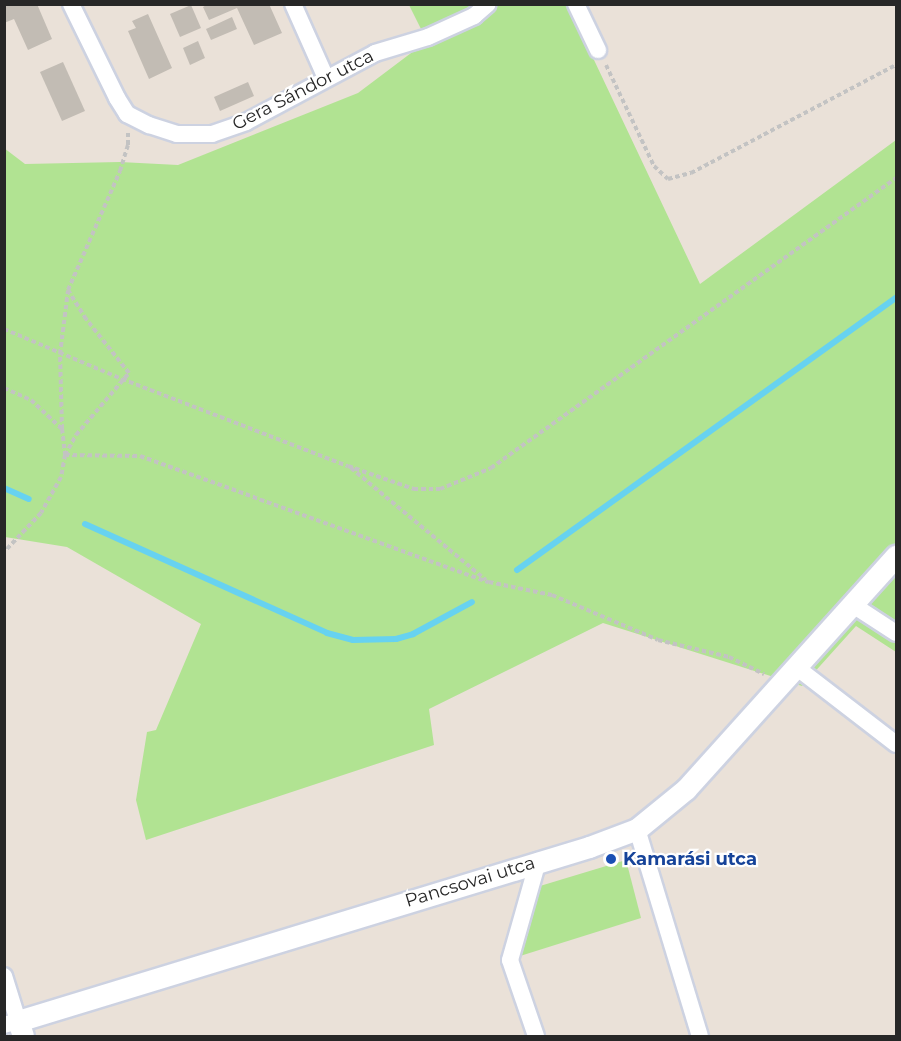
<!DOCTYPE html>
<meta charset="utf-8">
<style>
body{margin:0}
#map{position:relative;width:901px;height:1041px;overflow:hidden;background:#eae1d8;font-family:Montserrat,sans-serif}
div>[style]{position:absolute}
.green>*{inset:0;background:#b1e392}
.stream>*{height:6px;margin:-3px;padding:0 3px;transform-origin:3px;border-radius:3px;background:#67d2f0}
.building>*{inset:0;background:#c2bcb4}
.path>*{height:4px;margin-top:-2px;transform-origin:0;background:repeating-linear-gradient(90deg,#c3c3c3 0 4.5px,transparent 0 7.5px)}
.roads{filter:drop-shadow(2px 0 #cdd2e1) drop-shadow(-2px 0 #cdd2e1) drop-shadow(0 2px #cdd2e1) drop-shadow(0 -2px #cdd2e1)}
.minor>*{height:16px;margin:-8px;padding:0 8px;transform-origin:8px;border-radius:8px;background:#fff}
.tertiary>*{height:21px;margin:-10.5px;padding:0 10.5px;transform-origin:10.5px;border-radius:10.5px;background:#fff}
.dots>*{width:16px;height:16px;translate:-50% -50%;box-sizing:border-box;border:3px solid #fff;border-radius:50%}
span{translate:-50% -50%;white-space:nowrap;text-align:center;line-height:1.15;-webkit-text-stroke:4.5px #fff;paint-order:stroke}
.street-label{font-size:18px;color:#272727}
.transit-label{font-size:18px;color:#164399;font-weight:700}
.left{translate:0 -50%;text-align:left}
.frame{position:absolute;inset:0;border:6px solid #272727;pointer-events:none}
</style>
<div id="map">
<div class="green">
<i style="clip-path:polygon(409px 5px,568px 5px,700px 284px,896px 140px,896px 652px,856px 626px,802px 686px,603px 623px,429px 709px,434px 745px,146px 840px,136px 800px,147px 732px,156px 730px,201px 624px,67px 547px,5px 537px,4px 148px,25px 164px,120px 162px,178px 165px,358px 93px,427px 41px)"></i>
<i style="clip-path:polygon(626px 860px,641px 918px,520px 956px,540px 886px)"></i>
</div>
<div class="stream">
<i style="left:4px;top:488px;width:27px;rotate:24deg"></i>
<i style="left:85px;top:524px;width:265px;rotate:24.2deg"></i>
<i style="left:327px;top:633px;width:27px;rotate:15deg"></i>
<i style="left:353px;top:640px;width:43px;rotate:-1.3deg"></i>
<i style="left:396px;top:639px;width:18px;rotate:-16deg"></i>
<i style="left:413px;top:634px;width:67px;rotate:-28.5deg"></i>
<i style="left:517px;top:570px;width:467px;rotate:-35.7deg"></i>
</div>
<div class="building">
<i style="clip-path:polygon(4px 4px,37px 4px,52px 39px,28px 50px,14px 19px,4px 23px)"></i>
<i style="clip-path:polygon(208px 4px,269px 4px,282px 33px,254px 45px,237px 8px,209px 20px,203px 7px)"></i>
<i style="clip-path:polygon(191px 5px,201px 28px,180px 37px,170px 14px)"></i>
<i style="clip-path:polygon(148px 14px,172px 68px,149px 79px,128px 31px,136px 28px,132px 21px)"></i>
<i style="clip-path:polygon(232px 17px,237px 29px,211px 40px,206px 29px)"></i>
<i style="clip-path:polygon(198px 41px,205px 58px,190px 65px,183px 48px)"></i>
<i style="clip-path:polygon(63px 62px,85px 111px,62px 121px,40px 72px)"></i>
<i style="clip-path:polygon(248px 82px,254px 96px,220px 111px,214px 97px)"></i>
</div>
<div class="path">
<i style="left:606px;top:65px;width:112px;rotate:64.6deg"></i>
<i style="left:654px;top:166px;width:19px;rotate:43deg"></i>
<i style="left:668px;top:179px;width:24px;rotate:-15deg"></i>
<i style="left:691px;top:173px;width:232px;rotate:-27.8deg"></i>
<i style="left:4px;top:329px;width:128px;rotate:23deg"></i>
<i style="left:122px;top:379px;width:242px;rotate:21.1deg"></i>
<i style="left:348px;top:466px;width:70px;rotate:19.2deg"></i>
<i style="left:414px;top:489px;width:26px"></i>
<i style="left:440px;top:489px;width:55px;rotate:-22.4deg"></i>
<i style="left:491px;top:468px;width:498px;rotate:-35.6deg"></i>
<i style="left:4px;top:388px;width:30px;rotate:24deg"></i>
<i style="left:31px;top:400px;width:42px;rotate:43.1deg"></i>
<i style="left:62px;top:429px;width:26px;rotate:83deg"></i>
<i style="left:65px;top:455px;width:22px;rotate:100deg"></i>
<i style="left:61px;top:477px;width:41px;rotate:119.1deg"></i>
<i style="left:41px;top:513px;width:54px;rotate:133.5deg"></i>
<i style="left:62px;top:429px;width:75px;rotate:-91.5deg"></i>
<i style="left:60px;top:354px;width:64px;rotate:-82.8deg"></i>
<i style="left:65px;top:455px;width:75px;rotate:0.8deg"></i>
<i style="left:140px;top:456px;width:371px;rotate:19.9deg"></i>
<i style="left:489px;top:582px;width:64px;rotate:11.7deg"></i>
<i style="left:552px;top:595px;width:115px;rotate:23deg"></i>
<i style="left:658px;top:640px;width:73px;rotate:13.5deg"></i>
<i style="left:729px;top:657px;width:39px;rotate:26deg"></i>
<i style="left:65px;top:455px;width:23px;rotate:-61deg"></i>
<i style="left:76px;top:435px;width:82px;rotate:-49.5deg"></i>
<i style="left:129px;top:373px;width:69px;rotate:-128.5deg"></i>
<i style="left:86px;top:319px;width:34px;rotate:-122deg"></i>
<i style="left:68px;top:290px;width:130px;rotate:-66.4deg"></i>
<i style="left:120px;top:171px;width:27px;rotate:-73deg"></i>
<i style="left:128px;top:145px;width:13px;rotate:-90deg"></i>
<i style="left:351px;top:468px;width:175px;rotate:39.7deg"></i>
</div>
<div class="roads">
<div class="minor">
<i style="left:71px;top:4px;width:105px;rotate:63.9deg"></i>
<i style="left:117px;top:98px;width:19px;rotate:58deg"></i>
<i style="left:127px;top:114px;width:25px;rotate:27deg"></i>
<i style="left:149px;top:125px;width:29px;rotate:18deg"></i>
<i style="left:177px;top:134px;width:35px"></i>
<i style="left:212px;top:134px;width:36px;rotate:-19deg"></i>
<i style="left:246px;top:122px;width:146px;rotate:-28.1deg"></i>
<i style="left:375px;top:53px;width:55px;rotate:-16.8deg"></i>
<i style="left:428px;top:37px;width:51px;rotate:-24.5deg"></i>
<i style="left:474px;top:16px;width:18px;rotate:-41deg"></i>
<i style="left:293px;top:4px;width:81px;rotate:66deg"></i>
<i style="left:576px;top:4px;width:51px;rotate:64.4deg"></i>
<i style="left:853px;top:605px;width:51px;rotate:33.1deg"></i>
<i style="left:796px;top:667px;width:126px;rotate:37.6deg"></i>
<i style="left:637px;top:829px;width:216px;rotate:73.1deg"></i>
<i style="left:4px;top:976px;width:47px;rotate:72.7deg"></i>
<i style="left:18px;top:1021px;width:15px;rotate:164deg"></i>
<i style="left:536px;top:1036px;width:80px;rotate:-108.9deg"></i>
<i style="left:510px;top:960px;width:103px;rotate:-74.2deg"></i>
</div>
<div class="tertiary">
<i style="left:23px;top:1036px;width:16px;rotate:-108deg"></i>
<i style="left:18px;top:1021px;width:597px;rotate:-16.95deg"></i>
<i style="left:589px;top:847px;width:51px;rotate:-20.6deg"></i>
<i style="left:637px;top:829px;width:63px;rotate:-39.2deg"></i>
<i style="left:686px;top:789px;width:314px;rotate:-48deg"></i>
</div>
</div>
<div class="dots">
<i style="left:611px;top:859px;background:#1a4fb4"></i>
</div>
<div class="street-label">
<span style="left:303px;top:90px;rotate:-27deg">Gera Sándor utca</span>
<span style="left:470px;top:882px;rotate:-17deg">Pancsovai utca</span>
</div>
<div class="transit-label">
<span class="left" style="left:623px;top:859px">Kamarási utca</span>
</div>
<div class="frame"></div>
</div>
